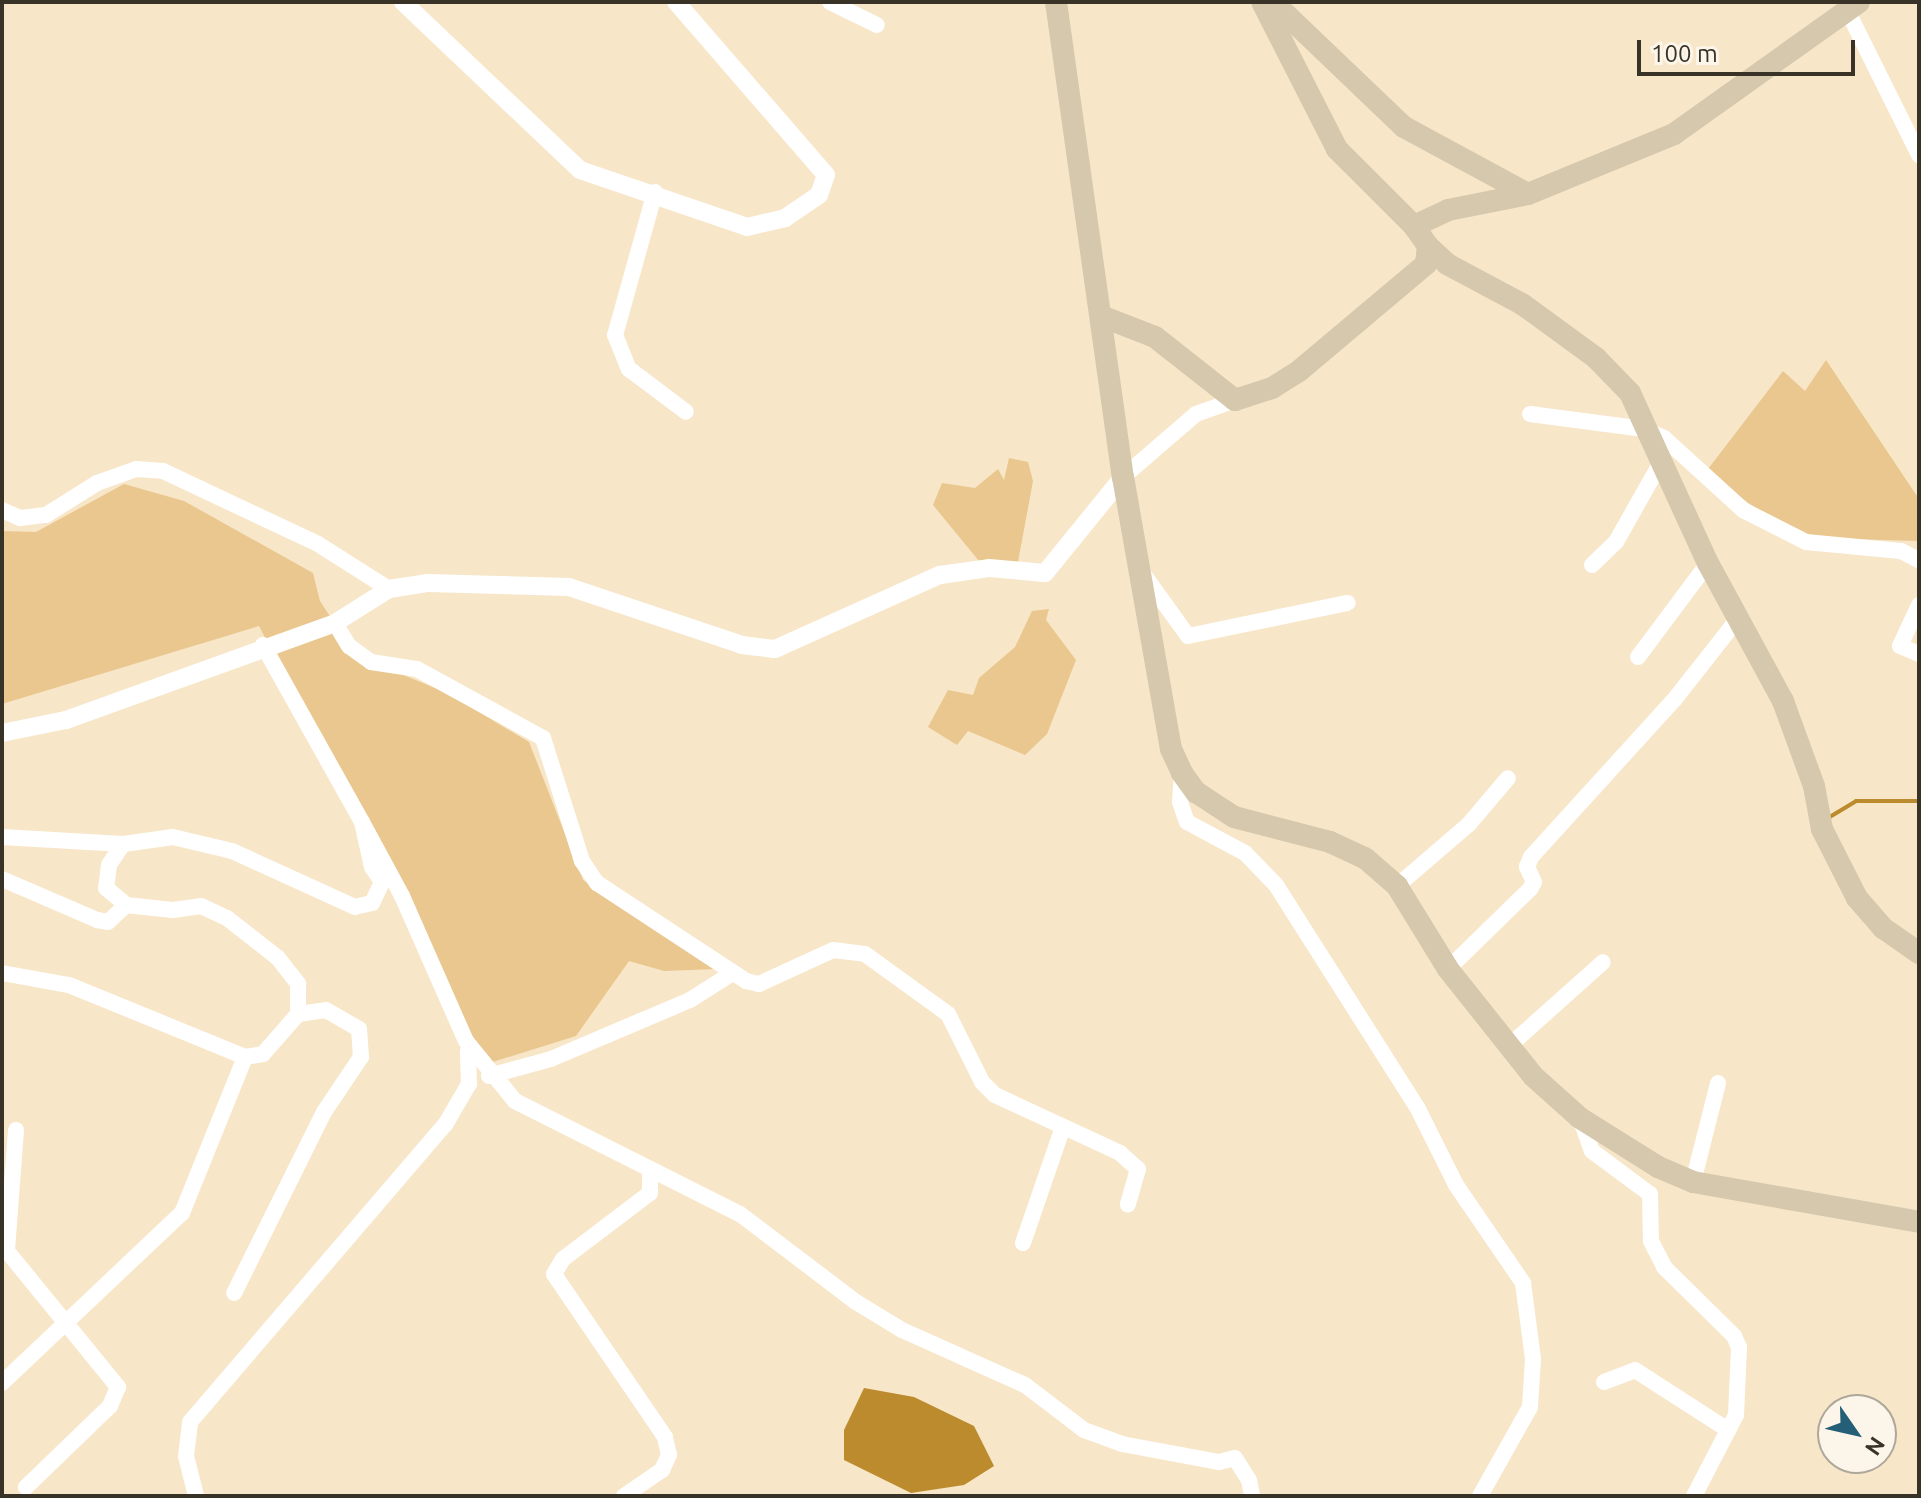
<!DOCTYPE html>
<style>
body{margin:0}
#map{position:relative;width:1921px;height:1498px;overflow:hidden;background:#f8e6c8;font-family:Ubuntu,sans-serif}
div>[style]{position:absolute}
.green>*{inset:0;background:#e9c78f}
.water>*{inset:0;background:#bc8b2d}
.stream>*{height:4px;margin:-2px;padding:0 2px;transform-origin:2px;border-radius:2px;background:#bc8b2d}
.minor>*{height:16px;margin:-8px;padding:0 8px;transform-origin:8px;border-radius:8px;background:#fff}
.tertiary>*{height:18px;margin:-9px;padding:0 9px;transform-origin:9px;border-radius:9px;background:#fff}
.secondary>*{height:22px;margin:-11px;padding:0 11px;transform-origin:11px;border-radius:11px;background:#d6c8ad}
span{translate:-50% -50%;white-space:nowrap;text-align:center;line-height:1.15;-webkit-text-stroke:6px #fcf5e9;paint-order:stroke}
.frame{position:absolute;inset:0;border:4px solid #393227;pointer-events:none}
.north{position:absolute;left:1817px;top:1394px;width:80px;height:80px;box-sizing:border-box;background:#fcf5e9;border:2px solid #aea79b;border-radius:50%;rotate:124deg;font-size:22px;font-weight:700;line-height:32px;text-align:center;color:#393227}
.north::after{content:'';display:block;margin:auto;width:28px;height:36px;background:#245e77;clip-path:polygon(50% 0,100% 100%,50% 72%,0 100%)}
.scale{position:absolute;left:1637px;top:40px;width:218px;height:36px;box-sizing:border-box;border:4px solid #393227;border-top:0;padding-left:10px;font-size:24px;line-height:28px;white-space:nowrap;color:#393227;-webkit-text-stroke:6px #fcf5e9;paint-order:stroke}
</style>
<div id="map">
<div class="green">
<i style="clip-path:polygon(1826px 360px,1919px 499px,1919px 541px,1812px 538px,1757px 509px,1705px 473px,1783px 371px,1805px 391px)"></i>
<i style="clip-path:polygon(1009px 458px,1028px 462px,1033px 481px,1018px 562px,979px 561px,933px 505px,942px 483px,975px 488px,998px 469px,1004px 480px)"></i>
<i style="clip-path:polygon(124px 484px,184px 501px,313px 573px,320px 601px,355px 655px,447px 693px,529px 742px,583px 880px,717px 969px,664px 971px,629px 961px,576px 1036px,486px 1064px,259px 626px,2px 704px,2px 531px,36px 532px)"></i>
<i style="clip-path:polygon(1049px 609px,1046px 620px,1076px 660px,1047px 734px,1025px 755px,968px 731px,957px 745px,928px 727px,948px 690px,973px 695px,979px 678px,1015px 647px,1032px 611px)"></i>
</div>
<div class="water">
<i style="clip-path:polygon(864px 1388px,914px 1397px,974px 1426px,994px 1466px,964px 1485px,911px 1493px,844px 1460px,844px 1430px)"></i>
</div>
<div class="stream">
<i style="left:1828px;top:818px;width:33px;rotate:-31deg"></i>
<i style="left:1856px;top:801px;width:63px"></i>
</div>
<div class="minor">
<i style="left:830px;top:2px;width:52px;rotate:26.1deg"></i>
<i style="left:1848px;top:12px;width:160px;rotate:63.6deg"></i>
<i style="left:655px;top:192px;width:148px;rotate:105.6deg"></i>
<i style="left:615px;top:335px;width:37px;rotate:68deg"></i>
<i style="left:629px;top:369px;width:71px;rotate:37deg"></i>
<i style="left:1530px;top:414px;width:115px;rotate:7.5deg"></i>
<i style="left:1644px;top:429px;width:22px;rotate:24deg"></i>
<i style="left:1664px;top:438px;width:107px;rotate:42.3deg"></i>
<i style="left:1743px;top:510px;width:71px;rotate:26.9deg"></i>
<i style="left:1806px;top:542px;width:95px;rotate:5.4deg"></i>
<i style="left:1901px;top:551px;width:20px;rotate:27deg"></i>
<i style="left:1123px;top:477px;width:96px;rotate:-40.8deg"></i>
<i style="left:1196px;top:414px;width:41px;rotate:-19.7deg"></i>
<i style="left:2px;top:510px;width:20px;rotate:24deg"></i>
<i style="left:20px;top:518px;width:26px;rotate:-7deg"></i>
<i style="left:46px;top:515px;width:60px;rotate:-32.1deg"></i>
<i style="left:97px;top:483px;width:41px;rotate:-19.7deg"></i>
<i style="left:136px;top:469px;width:27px;rotate:4deg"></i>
<i style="left:163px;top:471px;width:171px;rotate:25.2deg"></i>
<i style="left:318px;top:544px;width:84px;rotate:32.4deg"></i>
<i style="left:1592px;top:565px;width:33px;rotate:-44deg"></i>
<i style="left:1616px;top:542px;width:90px;rotate:-60.6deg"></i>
<i style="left:1144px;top:575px;width:75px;rotate:54.2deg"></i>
<i style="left:1188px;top:636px;width:163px;rotate:-11.7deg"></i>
<i style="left:1919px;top:605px;width:45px;rotate:114.9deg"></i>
<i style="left:1900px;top:646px;width:21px;rotate:23deg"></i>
<i style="left:335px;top:623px;width:27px;rotate:59deg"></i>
<i style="left:349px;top:646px;width:27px;rotate:36deg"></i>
<i style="left:371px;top:662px;width:47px;rotate:8.7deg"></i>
<i style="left:417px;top:669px;width:144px;rotate:28.7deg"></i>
<i style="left:543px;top:738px;width:129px;rotate:72.4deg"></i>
<i style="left:582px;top:861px;width:27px;rotate:56deg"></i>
<i style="left:597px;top:883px;width:178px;rotate:33.3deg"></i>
<i style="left:746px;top:981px;width:13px;rotate:13deg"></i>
<i style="left:759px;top:984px;width:81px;rotate:-24.7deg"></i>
<i style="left:833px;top:950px;width:32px;rotate:7deg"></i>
<i style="left:865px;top:954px;width:102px;rotate:35.9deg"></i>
<i style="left:948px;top:1014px;width:76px;rotate:63.4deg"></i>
<i style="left:982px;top:1082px;width:18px;rotate:45deg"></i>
<i style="left:995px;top:1095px;width:138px;rotate:24.9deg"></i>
<i style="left:1120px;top:1153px;width:24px;rotate:42deg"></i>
<i style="left:1138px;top:1169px;width:37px;rotate:106deg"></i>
<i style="left:263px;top:645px;width:203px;rotate:60.8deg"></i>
<i style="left:362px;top:822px;width:46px;rotate:77.5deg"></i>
<i style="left:372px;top:867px;width:18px;rotate:56deg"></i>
<i style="left:382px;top:882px;width:23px;rotate:115deg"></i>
<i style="left:372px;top:903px;width:17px;rotate:167deg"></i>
<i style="left:355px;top:907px;width:135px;rotate:-155.5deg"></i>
<i style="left:232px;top:851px;width:61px;rotate:-166.7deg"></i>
<i style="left:173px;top:837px;width:50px;rotate:172deg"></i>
<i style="left:123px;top:844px;width:25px;rotate:124deg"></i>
<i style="left:109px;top:865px;width:23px;rotate:97deg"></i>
<i style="left:106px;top:888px;width:26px;rotate:40deg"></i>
<i style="left:126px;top:905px;width:47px;rotate:6.1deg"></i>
<i style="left:173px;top:910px;width:28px;rotate:-8deg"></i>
<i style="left:201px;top:906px;width:29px;rotate:25deg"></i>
<i style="left:227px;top:918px;width:65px;rotate:38.1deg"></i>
<i style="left:278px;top:958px;width:33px;rotate:52deg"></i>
<i style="left:298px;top:984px;width:30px;rotate:90deg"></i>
<i style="left:1638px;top:657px;width:117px;rotate:-53.3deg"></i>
<i style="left:1182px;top:773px;width:29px;rotate:94deg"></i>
<i style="left:1180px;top:802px;width:21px;rotate:71deg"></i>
<i style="left:1187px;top:822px;width:66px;rotate:28.1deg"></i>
<i style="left:1245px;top:853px;width:45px;rotate:45.9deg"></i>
<i style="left:1276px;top:885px;width:265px;rotate:57.6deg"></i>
<i style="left:1418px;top:1109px;width:85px;rotate:63.4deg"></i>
<i style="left:1456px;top:1185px;width:119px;rotate:55.6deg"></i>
<i style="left:1523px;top:1283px;width:77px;rotate:82.5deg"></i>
<i style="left:1533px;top:1359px;width:48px;rotate:93.6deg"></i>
<i style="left:1530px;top:1407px;width:102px;rotate:119.3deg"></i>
<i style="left:362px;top:822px;width:84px;rotate:61.6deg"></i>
<i style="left:402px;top:896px;width:158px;rotate:66.2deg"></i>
<i style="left:466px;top:1041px;width:77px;rotate:50.8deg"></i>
<i style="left:515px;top:1101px;width:252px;rotate:26.7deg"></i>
<i style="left:740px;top:1214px;width:146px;rotate:37.2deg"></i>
<i style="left:856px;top:1302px;width:54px;rotate:31.3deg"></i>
<i style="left:902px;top:1330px;width:135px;rotate:24.1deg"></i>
<i style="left:1025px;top:1385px;width:74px;rotate:37.3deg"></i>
<i style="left:1084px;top:1430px;width:40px;rotate:20.2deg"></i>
<i style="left:1122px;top:1444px;width:99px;rotate:10.5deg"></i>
<i style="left:1219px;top:1462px;width:16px;rotate:-14deg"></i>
<i style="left:1235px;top:1458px;width:26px;rotate:58deg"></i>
<i style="left:1249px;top:1480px;width:16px;rotate:79deg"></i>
<i style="left:2px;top:837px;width:121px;rotate:3.3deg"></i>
<i style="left:2px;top:879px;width:103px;rotate:23.3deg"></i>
<i style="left:97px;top:920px;width:11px;rotate:10deg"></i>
<i style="left:108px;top:922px;width:25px;rotate:-43deg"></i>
<i style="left:1397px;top:886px;width:95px;rotate:-40.7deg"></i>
<i style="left:1469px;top:824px;width:60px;rotate:-49.7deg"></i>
<i style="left:1448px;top:969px;width:115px;rotate:-44.3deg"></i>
<i style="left:1530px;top:889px;width:8px;rotate:-60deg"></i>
<i style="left:1534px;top:882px;width:17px;rotate:-115deg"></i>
<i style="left:1527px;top:867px;width:11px;rotate:-68deg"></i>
<i style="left:1531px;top:857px;width:212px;rotate:-47.7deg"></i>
<i style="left:1674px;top:700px;width:107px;rotate:-51.8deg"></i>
<i style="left:2px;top:973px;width:68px;rotate:10.2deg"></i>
<i style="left:69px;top:985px;width:190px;rotate:22.2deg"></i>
<i style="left:245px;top:1057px;width:18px;rotate:-9deg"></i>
<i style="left:263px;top:1054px;width:53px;rotate:-48.8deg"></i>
<i style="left:298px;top:1014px;width:28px;rotate:-8deg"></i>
<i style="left:326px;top:1010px;width:38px;rotate:30deg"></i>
<i style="left:359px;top:1029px;width:28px;rotate:86deg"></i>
<i style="left:361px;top:1057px;width:66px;rotate:123.9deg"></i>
<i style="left:324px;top:1112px;width:202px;rotate:116.4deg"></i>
<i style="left:1508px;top:1047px;width:127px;rotate:-41.8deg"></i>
<i style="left:489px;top:1076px;width:64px;rotate:-15.3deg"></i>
<i style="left:551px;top:1059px;width:151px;rotate:-23deg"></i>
<i style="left:690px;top:1000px;width:49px;rotate:-32.4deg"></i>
<i style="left:1580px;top:1118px;width:35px;rotate:70deg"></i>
<i style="left:1592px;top:1151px;width:72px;rotate:36.6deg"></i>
<i style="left:1650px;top:1194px;width:47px;rotate:88.8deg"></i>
<i style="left:1651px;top:1241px;width:29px;rotate:63deg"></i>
<i style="left:1664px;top:1267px;width:98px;rotate:44.6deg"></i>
<i style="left:1734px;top:1336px;width:12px;rotate:66deg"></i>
<i style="left:1739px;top:1347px;width:68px;rotate:92.5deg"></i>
<i style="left:1736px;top:1415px;width:91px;rotate:117.4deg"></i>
<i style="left:16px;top:1130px;width:121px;rotate:94.3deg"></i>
<i style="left:7px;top:1251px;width:176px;rotate:50.8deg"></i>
<i style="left:118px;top:1387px;width:21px;rotate:113deg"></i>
<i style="left:110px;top:1406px;width:117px;rotate:136deg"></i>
<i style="left:1693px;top:1182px;width:102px;rotate:-75.8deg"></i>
<i style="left:1023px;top:1243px;width:123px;rotate:-71deg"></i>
<i style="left:1604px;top:1382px;width:33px;rotate:-21deg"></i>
<i style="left:1635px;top:1370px;width:111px;rotate:32.8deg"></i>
<i style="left:2px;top:1383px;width:248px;rotate:-43.4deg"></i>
<i style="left:182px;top:1213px;width:168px;rotate:-68deg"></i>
<i style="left:196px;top:1496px;width:41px;rotate:-104deg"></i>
<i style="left:186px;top:1456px;width:34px;rotate:-83deg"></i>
<i style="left:190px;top:1422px;width:391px;rotate:-49.4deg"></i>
<i style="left:445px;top:1125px;width:48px;rotate:-59.7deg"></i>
<i style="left:469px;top:1084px;width:33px;rotate:-92deg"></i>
<i style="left:624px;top:1496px;width:46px;rotate:-34.4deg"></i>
<i style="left:662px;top:1470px;width:17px;rotate:-65deg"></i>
<i style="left:669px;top:1455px;width:18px;rotate:-103deg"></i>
<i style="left:665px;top:1437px;width:197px;rotate:-124.3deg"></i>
<i style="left:554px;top:1274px;width:17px;rotate:-59deg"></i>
<i style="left:563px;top:1259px;width:109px;rotate:-37.2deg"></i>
<i style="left:650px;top:1193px;width:22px;rotate:-90deg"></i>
</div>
<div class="tertiary">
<i style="left:403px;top:2px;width:244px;rotate:43.5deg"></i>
<i style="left:580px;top:170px;width:176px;rotate:18.8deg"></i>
<i style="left:747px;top:227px;width:39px;rotate:-13deg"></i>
<i style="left:785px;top:218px;width:41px;rotate:-34.1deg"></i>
<i style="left:819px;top:195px;width:21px;rotate:-71deg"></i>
<i style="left:826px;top:175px;width:229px;rotate:-130.9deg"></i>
<i style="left:2px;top:733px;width:65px;rotate:-11.5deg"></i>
<i style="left:66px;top:720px;width:286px;rotate:-19.8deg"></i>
<i style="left:335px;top:623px;width:64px;rotate:-32.2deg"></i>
<i style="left:389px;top:589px;width:38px;rotate:-9deg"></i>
<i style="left:427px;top:583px;width:142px;rotate:1.6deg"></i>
<i style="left:569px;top:587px;width:182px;rotate:18.5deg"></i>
<i style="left:742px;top:645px;width:33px;rotate:7deg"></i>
<i style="left:775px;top:649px;width:181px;rotate:-24.2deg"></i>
<i style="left:940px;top:575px;width:49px;rotate:-8.1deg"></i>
<i style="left:989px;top:568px;width:56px;rotate:5.1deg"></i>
<i style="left:1045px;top:573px;width:124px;rotate:-50.9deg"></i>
</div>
<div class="secondary">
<i style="left:1056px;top:2px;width:480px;rotate:82deg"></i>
<i style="left:1123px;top:477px;width:276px;rotate:80deg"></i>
<i style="left:1171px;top:749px;width:26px;rotate:65deg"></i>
<i style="left:1182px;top:773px;width:24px;rotate:54deg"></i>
<i style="left:1196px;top:792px;width:45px;rotate:33.3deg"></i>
<i style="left:1234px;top:817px;width:99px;rotate:14.6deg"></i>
<i style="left:1330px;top:842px;width:38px;rotate:25deg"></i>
<i style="left:1365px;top:858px;width:43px;rotate:41.2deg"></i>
<i style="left:1397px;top:886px;width:97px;rotate:58.4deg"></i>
<i style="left:1448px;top:969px;width:137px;rotate:51.5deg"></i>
<i style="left:1533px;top:1076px;width:63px;rotate:41.8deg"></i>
<i style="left:1580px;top:1118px;width:92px;rotate:32.1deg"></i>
<i style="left:1658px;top:1167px;width:38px;rotate:23deg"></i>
<i style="left:1693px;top:1182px;width:230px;rotate:10deg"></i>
<i style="left:1273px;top:2px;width:181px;rotate:43.7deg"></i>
<i style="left:1404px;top:127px;width:141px;rotate:28.4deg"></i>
<i style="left:1414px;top:226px;width:38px;rotate:-25deg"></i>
<i style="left:1448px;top:210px;width:82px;rotate:-11.3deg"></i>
<i style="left:1528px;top:194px;width:158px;rotate:-22.3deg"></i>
<i style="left:1674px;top:134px;width:227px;rotate:-35.5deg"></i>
<i style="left:1428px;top:246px;width:26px;rotate:43deg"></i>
<i style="left:1447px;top:264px;width:85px;rotate:28.1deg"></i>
<i style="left:1522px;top:304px;width:92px;rotate:36.1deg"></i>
<i style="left:1596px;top:358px;width:49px;rotate:45.8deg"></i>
<i style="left:1630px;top:393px;width:187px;rotate:65.4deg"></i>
<i style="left:1708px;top:563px;width:157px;rotate:61.5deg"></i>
<i style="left:1783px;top:701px;width:90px;rotate:70deg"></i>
<i style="left:1814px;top:786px;width:44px;rotate:79.5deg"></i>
<i style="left:1822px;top:829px;width:77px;rotate:63.1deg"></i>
<i style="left:1857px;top:898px;width:40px;rotate:49deg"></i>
<i style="left:1883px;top:928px;width:44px;rotate:34.8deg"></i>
<i style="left:1101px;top:316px;width:58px;rotate:21.3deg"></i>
<i style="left:1155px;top:337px;width:102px;rotate:38.2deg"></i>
<i style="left:1235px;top:400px;width:39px;rotate:-18deg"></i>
<i style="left:1272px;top:388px;width:32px;rotate:-32deg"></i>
<i style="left:1299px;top:371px;width:166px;rotate:-40.1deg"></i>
<i style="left:1426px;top:264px;width:18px;rotate:-84deg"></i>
<i style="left:1428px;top:246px;width:24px;rotate:-125deg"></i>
<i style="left:1414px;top:226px;width:109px;rotate:-135deg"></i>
<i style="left:1337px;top:149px;width:165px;rotate:-117deg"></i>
</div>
<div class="frame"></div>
<div class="north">N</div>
<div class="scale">100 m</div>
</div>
